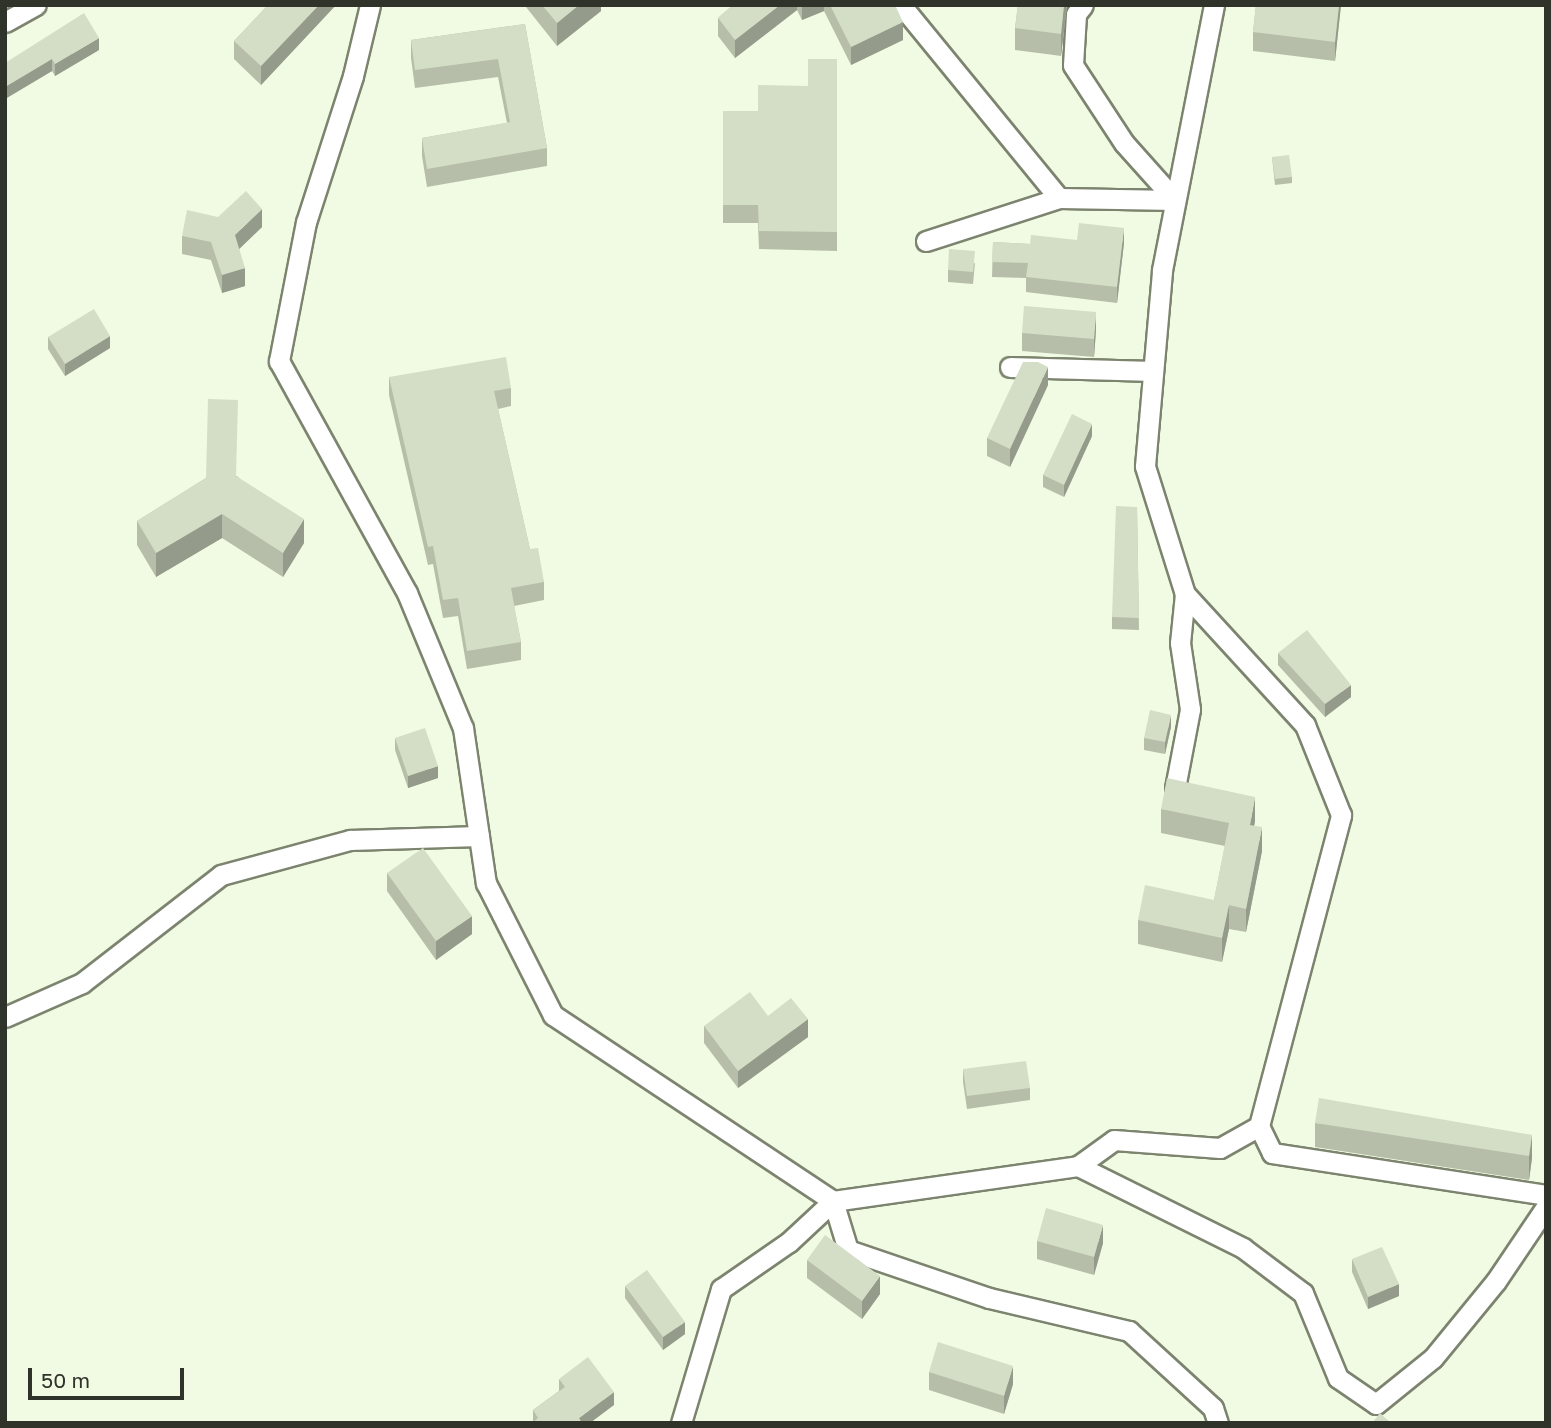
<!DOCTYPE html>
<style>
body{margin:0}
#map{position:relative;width:1551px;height:1428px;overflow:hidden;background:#f1fae2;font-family:"Golos Text",sans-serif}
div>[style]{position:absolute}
.roads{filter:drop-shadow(2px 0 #7c846f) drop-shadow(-2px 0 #7c846f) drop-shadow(0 2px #7c846f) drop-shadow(0 -2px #7c846f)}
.street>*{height:19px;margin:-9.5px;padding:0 9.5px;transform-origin:9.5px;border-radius:9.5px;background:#fff}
.wall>*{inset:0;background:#b6beaa}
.shaded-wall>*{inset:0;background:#949b8b}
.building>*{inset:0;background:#d4ddc6}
span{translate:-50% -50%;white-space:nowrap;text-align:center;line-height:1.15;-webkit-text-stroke:5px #f1fae2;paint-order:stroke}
.frame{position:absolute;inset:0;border:7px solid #2f332a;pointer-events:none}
.scale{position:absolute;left:28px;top:1368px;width:156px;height:32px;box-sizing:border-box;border:4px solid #2f332a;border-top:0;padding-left:9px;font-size:21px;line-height:24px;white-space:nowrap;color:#2f332a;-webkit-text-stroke:5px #f1fae2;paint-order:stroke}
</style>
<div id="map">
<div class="roads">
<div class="street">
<i style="left:370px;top:5px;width:73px;rotate:103.5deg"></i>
<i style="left:353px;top:76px;width:153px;rotate:107.8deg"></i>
<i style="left:306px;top:222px;width:142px;rotate:101deg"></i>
<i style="left:279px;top:361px;width:265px;rotate:61.1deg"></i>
<i style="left:407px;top:593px;width:146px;rotate:67.5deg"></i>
<i style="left:463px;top:728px;width:157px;rotate:81.6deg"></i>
<i style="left:486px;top:883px;width:148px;rotate:63.1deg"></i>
<i style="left:553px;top:1015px;width:336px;rotate:33.6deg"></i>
<i style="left:833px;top:1201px;width:51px;rotate:73deg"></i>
<i style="left:848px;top:1250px;width:149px;rotate:18.8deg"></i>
<i style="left:989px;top:1298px;width:144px;rotate:13.3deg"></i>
<i style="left:1129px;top:1331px;width:114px;rotate:42.5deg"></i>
<i style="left:1213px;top:1408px;width:16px;rotate:72deg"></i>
<i style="left:901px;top:5px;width:249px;rotate:50.7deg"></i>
<i style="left:5px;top:22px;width:35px;rotate:-29deg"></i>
<i style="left:926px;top:241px;width:140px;rotate:-17.9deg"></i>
<i style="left:1059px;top:198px;width:116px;rotate:1deg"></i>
<i style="left:1175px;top:200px;width:76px;rotate:-131.8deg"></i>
<i style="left:1124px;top:143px;width:93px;rotate:-123.2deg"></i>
<i style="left:1073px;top:65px;width:51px;rotate:-86.6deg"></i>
<i style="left:1076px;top:14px;width:11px;rotate:-52deg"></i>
<i style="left:1010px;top:367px;width:143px;rotate:1.6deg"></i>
<i style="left:1175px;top:788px;width:80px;rotate:-79.2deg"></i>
<i style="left:1190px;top:709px;width:67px;rotate:-98.6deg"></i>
<i style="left:1180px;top:643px;width:49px;rotate:-84.2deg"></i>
<i style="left:5px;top:1017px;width:84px;rotate:-23.8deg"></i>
<i style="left:82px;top:983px;width:176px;rotate:-37.8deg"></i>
<i style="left:221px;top:875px;width:134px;rotate:-15.2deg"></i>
<i style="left:350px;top:840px;width:129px;rotate:-1.8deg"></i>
<i style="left:1259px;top:1126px;width:30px;rotate:64deg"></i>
<i style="left:1272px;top:1153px;width:277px;rotate:8.7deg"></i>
<i style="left:1078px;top:1166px;width:184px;rotate:26.4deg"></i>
<i style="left:1243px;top:1248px;width:75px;rotate:36.9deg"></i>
<i style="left:1303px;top:1293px;width:92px;rotate:67.6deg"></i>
<i style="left:1338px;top:1378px;width:46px;rotate:34.4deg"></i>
<i style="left:1376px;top:1404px;width:73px;rotate:-38.9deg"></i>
<i style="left:1433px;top:1358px;width:99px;rotate:-50.7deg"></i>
<i style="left:1496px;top:1281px;width:89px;rotate:-56deg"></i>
<i style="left:681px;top:1423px;width:140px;rotate:-73.4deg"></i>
<i style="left:721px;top:1289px;width:83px;rotate:-34.7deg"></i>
<i style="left:789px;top:1242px;width:60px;rotate:-43deg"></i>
<i style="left:833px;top:1201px;width:247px;rotate:-8.1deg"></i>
<i style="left:1078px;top:1166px;width:44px;rotate:-35.8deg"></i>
<i style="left:1114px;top:1140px;width:106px;rotate:4.3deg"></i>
<i style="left:1220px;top:1148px;width:45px;rotate:-29.4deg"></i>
<i style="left:1259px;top:1126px;width:322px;rotate:-75.2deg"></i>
<i style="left:1341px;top:815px;width:97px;rotate:-111.8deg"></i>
<i style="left:1305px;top:725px;width:178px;rotate:-132.5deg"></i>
<i style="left:1185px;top:594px;width:134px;rotate:-107.4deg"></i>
<i style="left:1145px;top:466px;width:197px;rotate:-85deg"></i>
<i style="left:1162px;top:270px;width:270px;rotate:-78.9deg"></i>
</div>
</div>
<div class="wall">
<i style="clip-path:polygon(268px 5px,336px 5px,261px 85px,234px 59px,234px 41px)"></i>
<i style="clip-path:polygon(526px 5px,601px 5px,601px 11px,557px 46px,526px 7px)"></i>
<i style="clip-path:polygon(733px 5px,895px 5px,903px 40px,851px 65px,824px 11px,802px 20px,797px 10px,735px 58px,718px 36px,718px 18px)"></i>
<i style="clip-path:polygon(1018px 5px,1067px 5px,1061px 56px,1015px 50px,1015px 28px)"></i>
<i style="clip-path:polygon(1256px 5px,1341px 5px,1335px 61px,1253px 51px,1253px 32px)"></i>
<i style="clip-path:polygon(525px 24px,547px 148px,547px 166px,427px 187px,422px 156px,422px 138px,507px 123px,498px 77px,415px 88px,411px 58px,411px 40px)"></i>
<i style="clip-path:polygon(99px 50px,55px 76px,52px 71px,5px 99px,5px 63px)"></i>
<i style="clip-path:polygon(837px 59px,837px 251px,759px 249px,758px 223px,723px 223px,723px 111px,758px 111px,808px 86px)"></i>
<i style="clip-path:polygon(1272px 157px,1292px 177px,1292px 183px,1275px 185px)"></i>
<i style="clip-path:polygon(262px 227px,239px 249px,245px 286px,222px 293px,211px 260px,182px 254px,182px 236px)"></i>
<i style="clip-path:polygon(1077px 240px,1124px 243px,1117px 303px,1026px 292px,1026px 278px,992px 277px,993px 242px,1030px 244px)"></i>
<i style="clip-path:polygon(975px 263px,973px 284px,948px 282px,948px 270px)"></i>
<i style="clip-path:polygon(1096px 330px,1094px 357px,1022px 351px,1022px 333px)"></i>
<i style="clip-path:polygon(48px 337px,110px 348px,65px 376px,48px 349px)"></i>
<i style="clip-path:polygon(389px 377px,511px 388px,511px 406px,498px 409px,530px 549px,544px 582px,544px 600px,514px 606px,521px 642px,521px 660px,467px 669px,458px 616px,443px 618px,433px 564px,428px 565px,389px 395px)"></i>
<i style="clip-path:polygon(1048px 385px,1010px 467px,987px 456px,987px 438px)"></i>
<i style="clip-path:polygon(1092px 436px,1064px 497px,1043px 487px,1043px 475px)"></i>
<i style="clip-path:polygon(237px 476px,304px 543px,283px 577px,222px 538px,156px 577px,137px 545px,137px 521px,206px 478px)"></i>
<i style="clip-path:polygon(1137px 507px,1139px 630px,1112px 629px,1112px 617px)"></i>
<i style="clip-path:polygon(1278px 653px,1351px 697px,1325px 717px,1278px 665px)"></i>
<i style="clip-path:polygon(1171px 727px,1165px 754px,1144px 750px,1144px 738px)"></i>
<i style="clip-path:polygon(395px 738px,438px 778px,408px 788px,395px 750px)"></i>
<i style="clip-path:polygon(1161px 809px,1255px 821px,1254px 826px,1262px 851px,1246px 932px,1229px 929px,1222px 962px,1138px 944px,1138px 920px,1214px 900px,1225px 846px,1161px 833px)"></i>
<i style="clip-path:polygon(387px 873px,472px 934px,436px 960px,387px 891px)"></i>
<i style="clip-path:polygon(768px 1016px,808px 1037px,738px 1088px,704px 1043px,704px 1026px)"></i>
<i style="clip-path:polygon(963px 1069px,1030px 1088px,1030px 1100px,967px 1109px,963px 1082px)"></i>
<i style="clip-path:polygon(1315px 1123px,1532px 1135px,1532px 1158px,1529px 1180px,1315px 1147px)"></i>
<i style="clip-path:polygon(1037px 1241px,1103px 1243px,1094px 1275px,1037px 1259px)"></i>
<i style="clip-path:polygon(1352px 1259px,1399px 1296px,1368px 1309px,1352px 1272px)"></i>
<i style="clip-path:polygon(807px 1260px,880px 1294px,862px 1319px,807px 1278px)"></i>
<i style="clip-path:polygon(625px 1286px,685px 1334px,663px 1350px,625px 1298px)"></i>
<i style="clip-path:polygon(929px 1372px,1013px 1384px,1004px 1414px,929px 1390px)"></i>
<i style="clip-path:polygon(559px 1379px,614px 1405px,533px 1422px,533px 1410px,559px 1391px)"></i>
</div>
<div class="shaded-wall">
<i style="clip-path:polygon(319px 5px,336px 5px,261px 85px,261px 66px)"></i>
<i style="clip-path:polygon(579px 5px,601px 5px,601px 11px,557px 46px,557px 23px)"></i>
<i style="clip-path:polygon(780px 5px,797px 5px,797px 10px,735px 58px,735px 40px)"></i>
<i style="clip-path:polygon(802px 5px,824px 5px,824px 11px,802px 20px)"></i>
<i style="clip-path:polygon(1064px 5px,1067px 5px,1061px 56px,1061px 34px)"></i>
<i style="clip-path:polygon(1339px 5px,1341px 5px,1335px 61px,1335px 42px)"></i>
<i style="clip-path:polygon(903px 22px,903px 40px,851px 65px,851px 47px)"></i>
<i style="clip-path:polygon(99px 38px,99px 50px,55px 76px,55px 64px)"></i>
<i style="clip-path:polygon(52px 59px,52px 71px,5px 99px,5px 87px)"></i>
<i style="clip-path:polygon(262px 209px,262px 227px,235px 253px,235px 235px)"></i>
<i style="clip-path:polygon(1124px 228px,1124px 243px,1117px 303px,1117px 287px)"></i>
<i style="clip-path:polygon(245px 268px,245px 286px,222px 293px,222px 275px)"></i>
<i style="clip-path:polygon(1096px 312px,1096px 330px,1094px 357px,1094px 339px)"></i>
<i style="clip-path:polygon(110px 336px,110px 348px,65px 376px,65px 364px)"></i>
<i style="clip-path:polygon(1048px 367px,1048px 385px,1010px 467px,1010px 449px)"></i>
<i style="clip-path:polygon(1092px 424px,1092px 436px,1064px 497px,1064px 485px)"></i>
<i style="clip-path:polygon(222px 514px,222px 538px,156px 577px,156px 553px)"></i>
<i style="clip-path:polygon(304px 519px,304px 543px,283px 577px,283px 553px)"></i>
<i style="clip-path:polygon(1351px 685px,1351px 697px,1325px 717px,1325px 704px)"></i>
<i style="clip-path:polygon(1171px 715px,1171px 727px,1165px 754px,1165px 742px)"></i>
<i style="clip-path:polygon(438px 766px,438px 778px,408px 788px,408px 776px)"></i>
<i style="clip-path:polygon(1255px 797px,1255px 821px,1250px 849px,1250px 825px)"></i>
<i style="clip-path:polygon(1262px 827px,1262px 851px,1246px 932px,1246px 909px)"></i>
<i style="clip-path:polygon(1229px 905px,1229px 929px,1222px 962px,1222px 938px)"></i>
<i style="clip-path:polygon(472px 916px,472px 934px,436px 960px,436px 941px)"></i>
<i style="clip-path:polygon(808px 1019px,808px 1037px,738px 1088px,738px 1071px)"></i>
<i style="clip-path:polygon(1532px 1135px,1532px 1158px,1529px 1180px,1529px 1156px)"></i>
<i style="clip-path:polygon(1103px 1225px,1103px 1243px,1094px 1275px,1094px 1257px)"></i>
<i style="clip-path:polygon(880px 1276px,880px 1294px,862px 1319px,862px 1301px)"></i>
<i style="clip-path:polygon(1399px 1284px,1399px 1296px,1368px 1309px,1368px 1297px)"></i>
<i style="clip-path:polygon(685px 1322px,685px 1334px,663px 1350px,663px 1337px)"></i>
<i style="clip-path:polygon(1013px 1366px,1013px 1384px,1004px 1414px,1004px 1396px)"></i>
<i style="clip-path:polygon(614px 1392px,614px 1405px,590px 1423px,579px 1423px,579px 1418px)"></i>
</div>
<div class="building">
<i style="clip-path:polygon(268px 5px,319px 5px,261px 66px,234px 41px)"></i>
<i style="clip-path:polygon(542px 5px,579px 5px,557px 23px)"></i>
<i style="clip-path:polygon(733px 5px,780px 5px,735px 40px,718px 18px)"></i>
<i style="clip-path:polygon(830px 5px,895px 5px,903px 22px,851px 47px)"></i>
<i style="clip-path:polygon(1018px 5px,1064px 5px,1061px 34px,1015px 28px)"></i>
<i style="clip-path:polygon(1256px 5px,1339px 5px,1335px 42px,1253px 32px)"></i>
<i style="clip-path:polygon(84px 13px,99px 38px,55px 64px,52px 59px,5px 87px,5px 63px)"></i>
<i style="clip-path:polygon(525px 24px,547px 148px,427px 169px,422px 138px,510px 122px,498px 59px,415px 70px,411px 40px)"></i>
<i style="clip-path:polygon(808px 59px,837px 59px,837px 232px,759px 231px,758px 205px,723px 205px,723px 111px,758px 111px,758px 85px,808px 86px)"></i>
<i style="clip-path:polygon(1289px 155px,1292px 177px,1275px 179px,1272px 157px)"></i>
<i style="clip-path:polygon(246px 191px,262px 209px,235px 235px,245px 268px,222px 275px,211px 242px,182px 236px,187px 210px,218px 217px)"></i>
<i style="clip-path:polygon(1079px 223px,1124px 228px,1117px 287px,1026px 277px,1028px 263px,992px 262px,993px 242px,1030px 244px,1031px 235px,1077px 240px)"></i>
<i style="clip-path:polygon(949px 249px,975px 251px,973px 272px,948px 270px)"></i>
<i style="clip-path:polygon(1024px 306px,1096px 312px,1094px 339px,1022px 333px)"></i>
<i style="clip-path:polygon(94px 309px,110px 336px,65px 364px,48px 337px)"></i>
<i style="clip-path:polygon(506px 357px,511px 388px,494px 391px,530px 549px,538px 548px,544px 582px,511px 588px,521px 642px,467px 651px,458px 598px,443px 600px,433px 546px,428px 547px,389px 377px)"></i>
<i style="clip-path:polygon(1023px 362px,1038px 362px,1048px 367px,1010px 449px,987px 438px)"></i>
<i style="clip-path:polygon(208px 399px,238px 400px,236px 476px,304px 519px,283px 553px,222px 514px,156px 553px,137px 521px,206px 478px)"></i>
<i style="clip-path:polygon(1072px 414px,1092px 424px,1064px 485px,1043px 475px)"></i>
<i style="clip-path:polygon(1116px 506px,1137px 507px,1139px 618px,1112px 617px)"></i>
<i style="clip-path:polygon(1307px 630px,1351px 685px,1325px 704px,1278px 653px)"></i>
<i style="clip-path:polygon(1150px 710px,1171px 715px,1165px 742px,1144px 738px)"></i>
<i style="clip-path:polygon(425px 728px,438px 766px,408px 776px,395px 738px)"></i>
<i style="clip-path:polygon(1167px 778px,1255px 797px,1250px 825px,1262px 827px,1246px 909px,1229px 905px,1222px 938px,1138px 920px,1145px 885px,1214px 900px,1229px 823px,1161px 809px)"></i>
<i style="clip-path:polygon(423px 848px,472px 916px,436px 941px,387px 873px)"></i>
<i style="clip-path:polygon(750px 992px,768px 1016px,791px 998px,808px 1019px,738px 1071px,704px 1026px)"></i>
<i style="clip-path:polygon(1026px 1061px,1030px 1088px,967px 1096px,963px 1069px)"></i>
<i style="clip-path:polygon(1319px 1098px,1532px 1135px,1529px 1156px,1315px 1123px)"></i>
<i style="clip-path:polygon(1046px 1208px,1103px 1225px,1094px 1257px,1037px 1241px)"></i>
<i style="clip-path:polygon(825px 1235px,880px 1276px,862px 1301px,807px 1260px)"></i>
<i style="clip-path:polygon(1382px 1247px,1399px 1284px,1368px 1297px,1352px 1259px)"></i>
<i style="clip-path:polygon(647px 1270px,685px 1322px,663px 1337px,625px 1286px)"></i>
<i style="clip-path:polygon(938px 1342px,1013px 1366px,1004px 1396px,929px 1372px)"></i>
<i style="clip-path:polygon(588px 1357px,614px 1392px,579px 1418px,582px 1423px,532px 1423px,538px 1418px,533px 1410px,565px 1387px,559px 1379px)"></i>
<i style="clip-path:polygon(1380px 1413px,1391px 1423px,1372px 1423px)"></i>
</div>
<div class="frame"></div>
<div class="scale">50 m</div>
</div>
